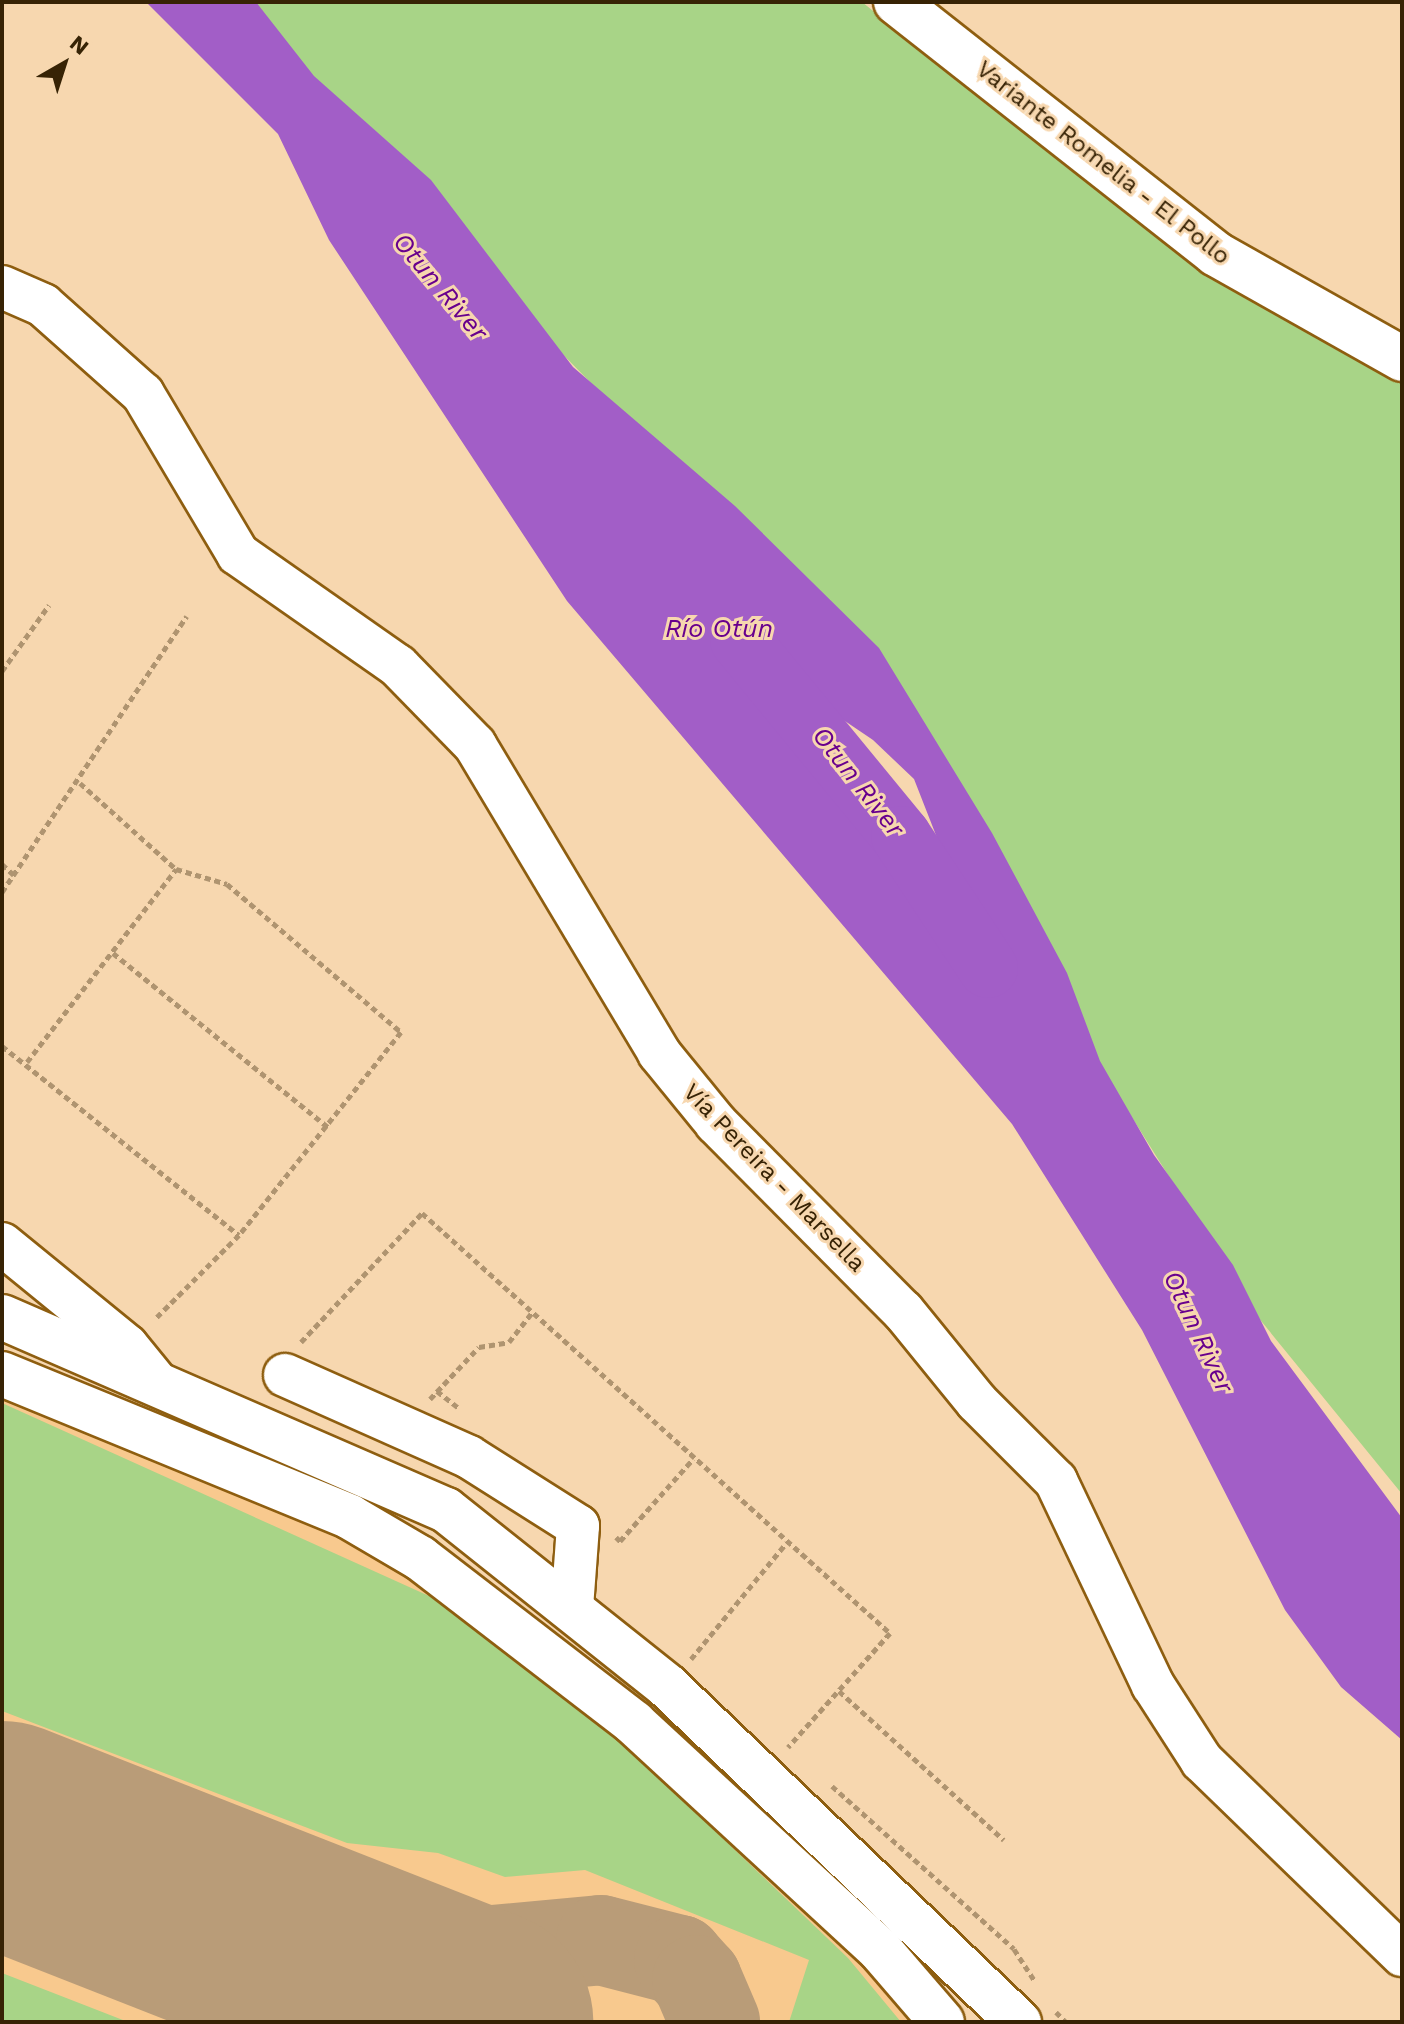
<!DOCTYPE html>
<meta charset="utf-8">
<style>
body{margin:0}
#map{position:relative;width:1404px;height:2024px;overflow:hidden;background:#f7d7af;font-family:"Work Sans",sans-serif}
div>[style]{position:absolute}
.built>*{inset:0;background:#f8c98e}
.green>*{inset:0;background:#a8d487}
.water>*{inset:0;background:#a25ec7}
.river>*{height:60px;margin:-30px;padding:0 30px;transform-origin:30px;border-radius:30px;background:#a25ec7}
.taxiway>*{height:90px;margin:-45px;padding:0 45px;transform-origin:45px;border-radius:45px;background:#b99c78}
.runway>*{height:226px;margin:-113px;padding:0 113px;transform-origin:113px;border-radius:113px;background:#b99c78}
.path>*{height:5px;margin-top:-2.5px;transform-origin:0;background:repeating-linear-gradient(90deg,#af9470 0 6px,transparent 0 10px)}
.roads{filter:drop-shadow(2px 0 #8e5e10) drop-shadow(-2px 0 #8e5e10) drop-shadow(0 2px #8e5e10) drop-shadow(0 -2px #8e5e10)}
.minor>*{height:42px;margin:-21px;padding:0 21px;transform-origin:21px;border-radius:21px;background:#fff}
.major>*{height:44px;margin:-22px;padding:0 22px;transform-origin:22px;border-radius:22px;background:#fff}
.highway>*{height:44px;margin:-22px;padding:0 22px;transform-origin:22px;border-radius:22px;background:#fff}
span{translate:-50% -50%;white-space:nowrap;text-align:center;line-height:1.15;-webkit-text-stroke:6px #f7d7af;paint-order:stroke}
.street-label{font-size:24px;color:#372305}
.water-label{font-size:26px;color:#68008d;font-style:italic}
.frame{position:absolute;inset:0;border:4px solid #372305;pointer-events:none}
.north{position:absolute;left:24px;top:24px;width:80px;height:80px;-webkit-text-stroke:6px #f7d7af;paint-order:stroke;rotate:39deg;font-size:22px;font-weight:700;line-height:32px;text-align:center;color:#372305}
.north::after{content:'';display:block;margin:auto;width:28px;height:36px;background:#372305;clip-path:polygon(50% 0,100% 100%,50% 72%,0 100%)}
</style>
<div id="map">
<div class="built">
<i style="clip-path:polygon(2px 1374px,420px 1558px,942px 2022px,2px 2022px)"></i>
</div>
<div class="green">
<i style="clip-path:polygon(252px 2px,862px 2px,1018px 128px,1402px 368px,1402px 1494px,1253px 1311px,840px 650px,680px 495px,590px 382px,420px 209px)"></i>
<i style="clip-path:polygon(2px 1403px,449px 1605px,572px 1694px,848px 1958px,901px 2022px,789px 2022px,809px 1960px,585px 1870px,505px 1877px,438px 1853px,347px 1843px,2px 1711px)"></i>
<i style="clip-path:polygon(2px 1973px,128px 2022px,2px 2022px)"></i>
</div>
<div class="water">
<i style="clip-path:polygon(evenodd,146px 2px,256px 2px,314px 76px,431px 180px,573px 367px,735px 506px,879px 648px,992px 833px,1067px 973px,1100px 1061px,1154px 1155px,1233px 1265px,1271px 1341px,1402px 1518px,1402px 1740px,1341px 1687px,1285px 1610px,1142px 1330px,1012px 1124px,567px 601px,329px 240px,278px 134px,146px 2px,808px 696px,873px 740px,914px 779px,950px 871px,944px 898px,830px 795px,793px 749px,781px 710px,808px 696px)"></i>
</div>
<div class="river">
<i style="left:740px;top:640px;width:254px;rotate:50.6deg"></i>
<i style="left:901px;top:836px;width:158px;rotate:56.6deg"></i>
</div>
<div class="taxiway">
<i style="left:339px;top:1964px;width:263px;rotate:-5.2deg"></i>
<i style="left:601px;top:1940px;width:81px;rotate:14.4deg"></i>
<i style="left:679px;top:1960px;width:27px;rotate:48deg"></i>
<i style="left:697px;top:1980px;width:46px;rotate:66.8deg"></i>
</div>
<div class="runway">
<i style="left:2px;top:1834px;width:514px;rotate:21.47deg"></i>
</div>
<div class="path">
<i style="left:2px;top:671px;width:81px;rotate:-54.5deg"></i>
<i style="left:80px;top:783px;width:129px;rotate:41.9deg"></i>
<i style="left:176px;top:869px;width:53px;rotate:16.4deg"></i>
<i style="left:227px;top:884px;width:228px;rotate:40.4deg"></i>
<i style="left:401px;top:1032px;width:260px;rotate:128.6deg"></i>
<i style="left:239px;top:1235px;width:120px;rotate:135deg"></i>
<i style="left:2px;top:864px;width:16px;rotate:43deg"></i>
<i style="left:2px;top:892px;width:332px;rotate:-56.2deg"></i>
<i style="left:113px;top:953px;width:278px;rotate:39deg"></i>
<i style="left:2px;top:1046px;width:303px;rotate:38.6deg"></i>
<i style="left:27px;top:1062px;width:244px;rotate:-52.3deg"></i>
<i style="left:301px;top:1342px;width:177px;rotate:-46.8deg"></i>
<i style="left:422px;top:1213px;width:629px;rotate:41.91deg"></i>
<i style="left:890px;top:1633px;width:153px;rotate:131.8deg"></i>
<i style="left:437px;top:1391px;width:29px;rotate:38deg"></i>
<i style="left:430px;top:1399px;width:71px;rotate:-46.7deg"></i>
<i style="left:479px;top:1347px;width:30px;rotate:-9deg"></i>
<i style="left:509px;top:1342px;width:37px;rotate:-52deg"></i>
<i style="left:616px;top:1537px;width:6px;rotate:45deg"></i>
<i style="left:620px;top:1541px;width:110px;rotate:-48.3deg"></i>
<i style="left:691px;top:1659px;width:151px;rotate:-50.6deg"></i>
<i style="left:839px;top:1691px;width:222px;rotate:42.1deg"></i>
<i style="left:832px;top:1786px;width:244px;rotate:41.8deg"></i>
<i style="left:1014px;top:1949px;width:38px;rotate:57deg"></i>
<i style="left:1056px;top:2012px;width:14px;rotate:45deg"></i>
</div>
<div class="roads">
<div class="minor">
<i style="left:2px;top:287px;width:45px;rotate:23.7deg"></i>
<i style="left:43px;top:305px;width:134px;rotate:41.7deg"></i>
<i style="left:143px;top:394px;width:186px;rotate:59.3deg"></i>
<i style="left:238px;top:554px;width:195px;rotate:35deg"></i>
<i style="left:398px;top:666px;width:110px;rotate:45.7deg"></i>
<i style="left:475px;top:745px;width:359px;rotate:59.1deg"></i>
<i style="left:659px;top:1053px;width:90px;rotate:50.8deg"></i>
<i style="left:716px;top:1123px;width:265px;rotate:45.2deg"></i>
<i style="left:903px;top:1311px;width:117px;rotate:50.9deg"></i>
<i style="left:977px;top:1402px;width:112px;rotate:45deg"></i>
<i style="left:1056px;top:1481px;width:226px;rotate:64.6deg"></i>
<i style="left:1153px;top:1685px;width:90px;rotate:57.2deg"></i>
<i style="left:1202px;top:1761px;width:279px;rotate:44.1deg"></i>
<i style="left:2px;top:1244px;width:161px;rotate:39.2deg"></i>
<i style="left:127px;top:1346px;width:49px;rotate:50.8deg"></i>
<i style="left:285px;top:1375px;width:201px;rotate:24deg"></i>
<i style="left:469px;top:1457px;width:129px;rotate:32.3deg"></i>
<i style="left:578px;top:1526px;width:81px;rotate:94.2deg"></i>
</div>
<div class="major">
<i style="left:2px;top:1317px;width:484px;rotate:23.5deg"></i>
<i style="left:446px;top:1510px;width:283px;rotate:38.5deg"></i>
<i style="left:667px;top:1686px;width:487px;rotate:43.7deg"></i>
<i style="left:2px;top:1374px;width:376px;rotate:22.3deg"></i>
<i style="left:350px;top:1517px;width:81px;rotate:30.4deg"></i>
<i style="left:420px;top:1558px;width:270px;rotate:37.6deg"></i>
<i style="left:634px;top:1723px;width:335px;rotate:42.7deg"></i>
<i style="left:880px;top:1950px;width:95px;rotate:49.3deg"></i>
</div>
<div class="highway">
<i style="left:896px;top:2px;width:407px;rotate:38.2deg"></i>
<i style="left:1216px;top:254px;width:214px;rotate:29.4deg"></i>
</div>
</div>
<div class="street-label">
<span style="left:1103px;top:163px;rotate:38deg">Variante Romelia - El Pollo</span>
<span style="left:774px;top:1178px;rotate:46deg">Vía Pereira - Marsella</span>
</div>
<div class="water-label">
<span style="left:440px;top:287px;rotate:50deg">Otun River</span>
<span style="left:719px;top:629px">Río Otún</span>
<span style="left:858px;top:782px;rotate:52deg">Otun River</span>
<span style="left:1198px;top:1332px;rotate:65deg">Otun River</span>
</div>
<div class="frame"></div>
<div class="north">N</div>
</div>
